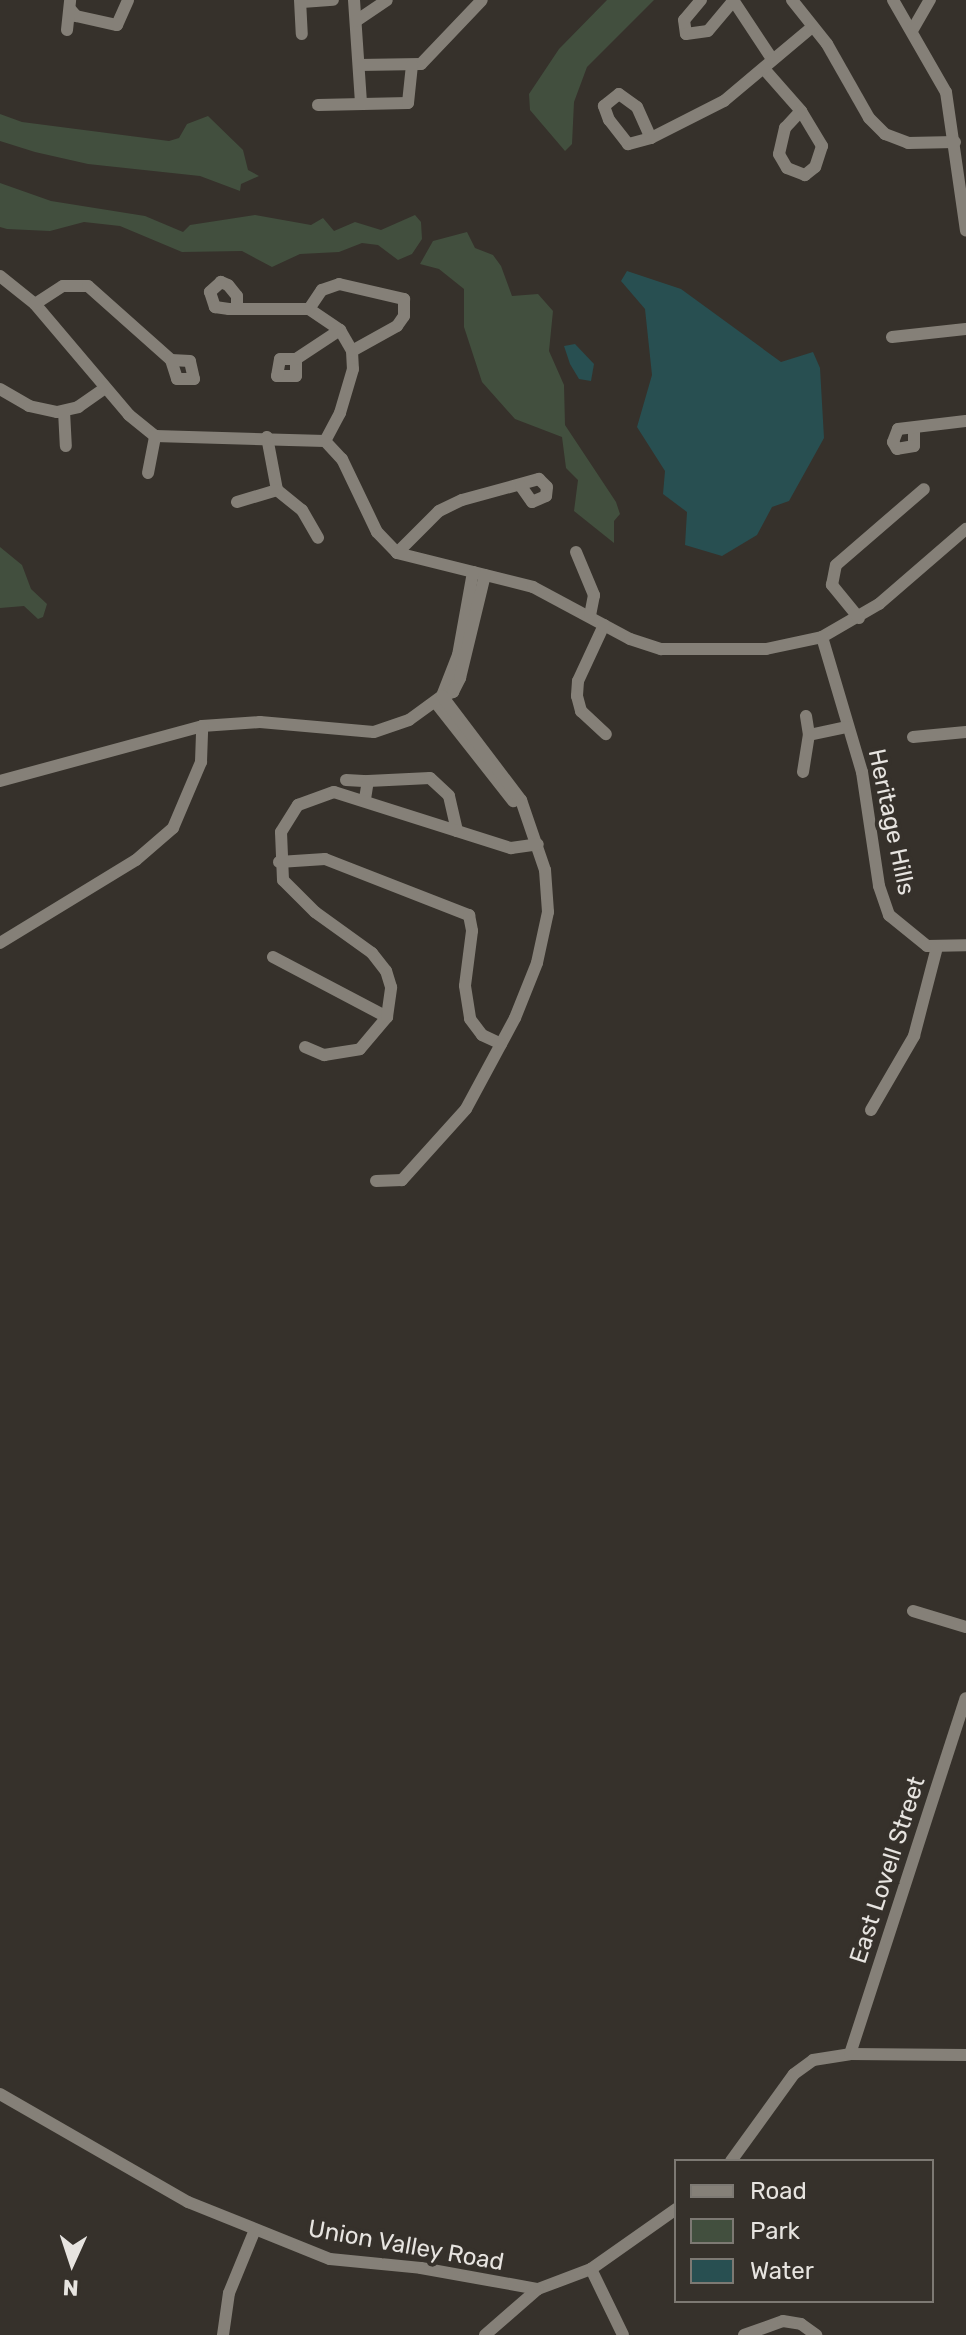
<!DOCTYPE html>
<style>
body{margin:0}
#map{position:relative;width:966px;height:2335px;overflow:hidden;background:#36312b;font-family:Rubik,sans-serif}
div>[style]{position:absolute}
.green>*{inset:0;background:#424f3e}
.water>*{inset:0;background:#284f51}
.minor>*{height:12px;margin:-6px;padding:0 6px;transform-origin:6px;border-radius:6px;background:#858078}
span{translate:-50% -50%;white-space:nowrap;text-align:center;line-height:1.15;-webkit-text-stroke:8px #36312b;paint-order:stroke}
.street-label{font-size:24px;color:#e7e4e0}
.legend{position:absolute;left:674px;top:2159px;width:260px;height:144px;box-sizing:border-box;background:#36312b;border:2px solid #7d7973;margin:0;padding:10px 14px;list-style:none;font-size:24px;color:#e7e4e0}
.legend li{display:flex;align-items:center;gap:16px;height:40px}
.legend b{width:40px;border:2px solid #7d7973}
.north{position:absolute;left:32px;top:2223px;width:80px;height:80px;-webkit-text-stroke:6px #36312b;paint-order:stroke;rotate:183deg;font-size:22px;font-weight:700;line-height:32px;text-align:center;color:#e7e4e0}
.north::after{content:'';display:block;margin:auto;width:28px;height:36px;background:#e7e4e0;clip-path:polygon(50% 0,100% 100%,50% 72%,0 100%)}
</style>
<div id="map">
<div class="green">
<i style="clip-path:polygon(607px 0,654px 0,587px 67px,574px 102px,572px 144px,565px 151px,530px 110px,529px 94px,559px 49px)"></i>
<i style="clip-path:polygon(0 114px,22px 122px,169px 141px,179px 138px,187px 124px,208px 116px,243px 150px,248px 170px,259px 176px,241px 184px,240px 191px,200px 176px,88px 164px,35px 152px,0 141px)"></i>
<i style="clip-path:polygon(0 183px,51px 201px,145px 216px,183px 232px,190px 225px,255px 215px,311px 225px,323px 218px,334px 231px,355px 222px,381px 230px,415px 215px,421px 222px,422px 239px,412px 254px,398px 260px,378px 245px,362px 243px,339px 252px,300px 254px,272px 267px,242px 251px,182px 252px,120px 226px,84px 222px,50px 231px,7px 229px,0 227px)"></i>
<i style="clip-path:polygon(467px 232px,475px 248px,493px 255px,501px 266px,512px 296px,538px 294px,553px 311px,549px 351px,564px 385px,565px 425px,616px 502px,620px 514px,614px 521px,614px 543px,574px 511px,578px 480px,566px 468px,562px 437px,515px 419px,482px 382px,464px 327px,464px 289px,439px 269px,420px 264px,433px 241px)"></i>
<i style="clip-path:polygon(0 547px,22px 565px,31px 589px,47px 604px,43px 617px,38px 619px,24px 606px,0 608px)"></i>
</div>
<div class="water">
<i style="clip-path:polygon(627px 271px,681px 289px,781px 362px,813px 352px,820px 368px,824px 438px,789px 501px,772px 507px,757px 535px,722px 556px,685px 545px,687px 512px,663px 494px,665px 471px,637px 427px,652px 375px,645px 309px,621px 281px)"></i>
<i style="clip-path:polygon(575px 344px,594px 364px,591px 381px,579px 379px,570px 364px,564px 346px)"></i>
</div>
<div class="minor">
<i style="left:300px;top:0;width:34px;rotate:87deg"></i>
<i style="left:354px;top:0;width:103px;rotate:86.1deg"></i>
<i style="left:701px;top:0;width:26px;rotate:130deg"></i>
<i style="left:684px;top:20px;width:14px;rotate:82deg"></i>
<i style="left:686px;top:34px;width:22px;rotate:-8deg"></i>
<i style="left:708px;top:31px;width:40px;rotate:-50deg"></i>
<i style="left:792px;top:0;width:56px;rotate:51.5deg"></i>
<i style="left:827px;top:44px;width:85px;rotate:60.4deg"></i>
<i style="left:869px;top:118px;width:23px;rotate:45deg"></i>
<i style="left:885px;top:134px;width:25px;rotate:21deg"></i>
<i style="left:908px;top:143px;width:47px;rotate:-1.2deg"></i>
<i style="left:893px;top:0;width:106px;rotate:60.1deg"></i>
<i style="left:946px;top:92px;width:140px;rotate:81.8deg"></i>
<i style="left:302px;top:2px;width:31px;rotate:-4deg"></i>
<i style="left:735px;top:3px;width:67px;rotate:56.5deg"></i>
<i style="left:71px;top:10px;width:8px;rotate:50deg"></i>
<i style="left:76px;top:16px;width:42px;rotate:12.4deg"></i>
<i style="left:117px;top:25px;width:27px;rotate:-66deg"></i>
<i style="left:356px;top:21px;width:37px;rotate:-34deg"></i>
<i style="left:913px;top:29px;width:34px;rotate:-60deg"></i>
<i style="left:67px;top:30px;width:30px;rotate:-84deg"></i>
<i style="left:359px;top:65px;width:62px;rotate:-0.9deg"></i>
<i style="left:421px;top:64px;width:88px;rotate:-46.4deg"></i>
<i style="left:765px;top:70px;width:55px;rotate:48.7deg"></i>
<i style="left:619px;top:94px;width:22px;rotate:36deg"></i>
<i style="left:637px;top:107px;width:34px;rotate:66deg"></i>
<i style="left:651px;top:138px;width:24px;rotate:165deg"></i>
<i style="left:628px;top:144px;width:31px;rotate:-128deg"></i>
<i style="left:609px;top:120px;width:15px;rotate:-110deg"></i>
<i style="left:604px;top:106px;width:19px;rotate:-39deg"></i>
<i style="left:318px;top:105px;width:90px;rotate:-1.3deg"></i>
<i style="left:408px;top:103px;width:38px;rotate:-84deg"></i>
<i style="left:801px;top:111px;width:41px;rotate:59deg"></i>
<i style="left:822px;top:146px;width:22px;rotate:108deg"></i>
<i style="left:815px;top:167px;width:13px;rotate:141deg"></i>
<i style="left:805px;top:175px;width:19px;rotate:-159deg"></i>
<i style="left:787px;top:168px;width:16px;rotate:-120deg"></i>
<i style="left:779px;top:154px;width:27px;rotate:-77deg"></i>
<i style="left:785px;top:128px;width:23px;rotate:-47deg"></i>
<i style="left:651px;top:138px;width:82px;rotate:-26.9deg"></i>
<i style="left:724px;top:101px;width:114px;rotate:-40deg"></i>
<i style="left:0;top:276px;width:45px;rotate:38.7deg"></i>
<i style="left:35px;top:304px;width:145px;rotate:49.7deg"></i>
<i style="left:129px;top:415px;width:33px;rotate:39deg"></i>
<i style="left:155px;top:436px;width:170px;rotate:1.7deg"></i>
<i style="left:325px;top:441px;width:25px;rotate:47deg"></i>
<i style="left:342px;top:459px;width:81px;rotate:64.4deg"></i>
<i style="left:377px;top:532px;width:29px;rotate:46deg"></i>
<i style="left:397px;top:553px;width:140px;rotate:14deg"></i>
<i style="left:533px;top:587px;width:110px;rotate:28.2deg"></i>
<i style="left:630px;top:639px;width:33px;rotate:18deg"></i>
<i style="left:661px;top:649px;width:105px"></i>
<i style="left:766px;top:649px;width:57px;rotate:-12.1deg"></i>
<i style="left:822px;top:637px;width:66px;rotate:-30.1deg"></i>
<i style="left:879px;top:604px;width:115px;rotate:-40.8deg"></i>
<i style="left:35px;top:304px;width:33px;rotate:-33deg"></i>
<i style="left:63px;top:286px;width:25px"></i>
<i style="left:88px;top:286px;width:111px;rotate:41.7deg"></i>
<i style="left:171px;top:360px;width:20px;rotate:72deg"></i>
<i style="left:177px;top:379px;width:17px"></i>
<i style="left:194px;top:379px;width:18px;rotate:-103deg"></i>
<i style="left:190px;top:361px;width:19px;rotate:-177deg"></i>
<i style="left:237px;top:309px;width:13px;rotate:-90deg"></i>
<i style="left:237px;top:296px;width:14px;rotate:-129deg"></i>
<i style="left:228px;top:285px;width:8px;rotate:-157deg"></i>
<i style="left:221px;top:282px;width:15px;rotate:138deg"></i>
<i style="left:210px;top:292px;width:16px;rotate:72deg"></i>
<i style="left:215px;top:307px;width:14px;rotate:8deg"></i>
<i style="left:229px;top:309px;width:80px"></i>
<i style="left:309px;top:309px;width:37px;rotate:34deg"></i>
<i style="left:340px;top:330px;width:24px;rotate:60deg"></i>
<i style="left:352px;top:351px;width:18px;rotate:87deg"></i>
<i style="left:353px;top:369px;width:46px;rotate:106.5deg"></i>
<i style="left:340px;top:413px;width:32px;rotate:118deg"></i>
<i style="left:309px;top:309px;width:23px;rotate:-56deg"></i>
<i style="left:322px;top:290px;width:18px;rotate:-19deg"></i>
<i style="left:339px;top:284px;width:67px;rotate:13deg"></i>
<i style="left:404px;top:299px;width:17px;rotate:90deg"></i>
<i style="left:404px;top:316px;width:12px;rotate:125deg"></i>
<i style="left:397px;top:326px;width:51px;rotate:150.9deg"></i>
<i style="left:892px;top:337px;width:74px;rotate:-6.2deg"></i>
<i style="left:296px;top:359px;width:17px;rotate:90deg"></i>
<i style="left:296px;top:376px;width:19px;rotate:180deg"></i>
<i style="left:277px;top:376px;width:17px;rotate:-80deg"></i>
<i style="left:280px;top:359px;width:16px"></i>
<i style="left:296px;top:359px;width:53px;rotate:-33.4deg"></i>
<i style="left:0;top:389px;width:34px;rotate:30deg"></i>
<i style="left:29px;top:406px;width:29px;rotate:12deg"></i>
<i style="left:57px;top:412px;width:22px;rotate:-13deg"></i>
<i style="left:78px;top:407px;width:33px;rotate:-35deg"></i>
<i style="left:64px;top:411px;width:35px;rotate:87deg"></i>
<i style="left:914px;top:428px;width:18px;rotate:90deg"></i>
<i style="left:914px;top:446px;width:17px;rotate:170deg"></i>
<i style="left:897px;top:449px;width:8px;rotate:-120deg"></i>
<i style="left:893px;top:442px;width:14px;rotate:-69deg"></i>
<i style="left:898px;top:429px;width:68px;rotate:-6.7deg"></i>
<i style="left:267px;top:437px;width:54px;rotate:79.3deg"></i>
<i style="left:277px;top:490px;width:32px;rotate:39deg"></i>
<i style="left:302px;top:510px;width:32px;rotate:60deg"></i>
<i style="left:148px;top:473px;width:38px;rotate:-79deg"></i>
<i style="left:237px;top:502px;width:42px;rotate:-16.7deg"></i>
<i style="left:576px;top:552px;width:47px;rotate:67.3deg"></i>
<i style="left:594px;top:595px;width:21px;rotate:101deg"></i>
<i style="left:397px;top:553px;width:59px;rotate:-45deg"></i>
<i style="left:439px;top:511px;width:25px;rotate:-26deg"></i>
<i style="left:462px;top:500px;width:80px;rotate:-15.3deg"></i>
<i style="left:539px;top:479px;width:11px;rotate:45deg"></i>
<i style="left:547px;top:487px;width:9px;rotate:96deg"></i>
<i style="left:546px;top:496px;width:15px;rotate:157deg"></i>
<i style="left:532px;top:502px;width:19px;rotate:-125deg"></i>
<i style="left:473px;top:572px;width:84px;rotate:100.2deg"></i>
<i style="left:458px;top:655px;width:44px;rotate:111.3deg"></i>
<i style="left:442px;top:696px;width:12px;rotate:-20deg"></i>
<i style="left:453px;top:692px;width:16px;rotate:-63deg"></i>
<i style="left:460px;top:678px;width:106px;rotate:-76.4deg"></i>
<i style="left:859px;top:618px;width:43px;rotate:-129.3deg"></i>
<i style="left:832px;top:585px;width:20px;rotate:-79deg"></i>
<i style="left:836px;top:565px;width:116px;rotate:-40.8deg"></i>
<i style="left:604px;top:625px;width:62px;rotate:114.9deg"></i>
<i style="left:578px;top:681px;width:15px;rotate:94deg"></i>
<i style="left:577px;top:696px;width:16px;rotate:75deg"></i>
<i style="left:581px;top:711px;width:34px;rotate:43deg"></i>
<i style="left:822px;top:637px;width:141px;rotate:73.5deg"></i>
<i style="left:862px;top:772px;width:115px;rotate:81.5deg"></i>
<i style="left:879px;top:886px;width:31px;rotate:71deg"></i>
<i style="left:889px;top:915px;width:49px;rotate:39.2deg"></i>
<i style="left:927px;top:946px;width:39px;rotate:-1deg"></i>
<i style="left:436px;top:703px;width:125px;rotate:51.8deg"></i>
<i style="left:806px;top:716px;width:19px;rotate:81deg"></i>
<i style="left:913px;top:737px;width:53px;rotate:-5.4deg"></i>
<i style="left:803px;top:772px;width:37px;rotate:-81deg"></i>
<i style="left:809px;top:735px;width:39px;rotate:-12deg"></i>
<i style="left:346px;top:780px;width:22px;rotate:3deg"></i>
<i style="left:0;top:781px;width:209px;rotate:-15.2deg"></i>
<i style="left:202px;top:726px;width:58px;rotate:-3.9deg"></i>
<i style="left:260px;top:722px;width:114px;rotate:5deg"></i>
<i style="left:374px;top:732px;width:37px;rotate:-19deg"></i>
<i style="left:409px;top:720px;width:41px;rotate:-36deg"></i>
<i style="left:442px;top:696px;width:131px;rotate:52.8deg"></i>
<i style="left:521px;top:800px;width:74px;rotate:71.1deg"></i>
<i style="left:545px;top:870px;width:42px;rotate:85.9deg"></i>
<i style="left:548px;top:912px;width:52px;rotate:102.2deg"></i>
<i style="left:537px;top:963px;width:59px;rotate:111.8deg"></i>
<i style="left:515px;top:1018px;width:103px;rotate:118.3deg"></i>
<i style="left:466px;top:1109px;width:96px;rotate:132deg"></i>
<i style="left:402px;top:1180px;width:26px;rotate:178deg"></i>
<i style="left:365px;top:799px;width:18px;rotate:-81deg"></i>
<i style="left:368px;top:781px;width:62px;rotate:-2.8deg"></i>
<i style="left:430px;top:778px;width:26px;rotate:43deg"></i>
<i style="left:449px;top:796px;width:36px;rotate:77deg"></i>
<i style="left:279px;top:862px;width:46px;rotate:-3.7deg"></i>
<i style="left:325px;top:859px;width:155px;rotate:21.3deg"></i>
<i style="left:469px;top:915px;width:16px;rotate:79deg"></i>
<i style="left:472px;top:931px;width:55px;rotate:97.3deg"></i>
<i style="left:465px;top:986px;width:33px;rotate:81deg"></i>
<i style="left:470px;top:1019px;width:20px;rotate:53deg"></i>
<i style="left:482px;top:1035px;width:21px;rotate:25deg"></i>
<i style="left:0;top:943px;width:159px;rotate:-31.4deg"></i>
<i style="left:136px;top:860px;width:49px;rotate:-40.9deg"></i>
<i style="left:173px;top:828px;width:72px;rotate:-67deg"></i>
<i style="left:201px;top:762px;width:36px;rotate:-88deg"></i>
<i style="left:273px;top:957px;width:129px;rotate:27.8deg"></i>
<i style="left:305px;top:1047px;width:21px;rotate:23deg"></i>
<i style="left:324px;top:1055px;width:36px;rotate:-9deg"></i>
<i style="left:360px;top:1049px;width:42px;rotate:-49.8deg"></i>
<i style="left:387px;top:1017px;width:30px;rotate:-82deg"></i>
<i style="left:391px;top:987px;width:17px;rotate:-107deg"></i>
<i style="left:386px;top:971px;width:23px;rotate:-128deg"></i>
<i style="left:372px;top:953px;width:70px;rotate:-144.3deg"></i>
<i style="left:315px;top:912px;width:45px;rotate:-135deg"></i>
<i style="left:283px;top:880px;width:48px;rotate:-92.4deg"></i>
<i style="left:281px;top:832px;width:32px;rotate:-58deg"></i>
<i style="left:298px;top:805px;width:38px;rotate:-20deg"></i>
<i style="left:334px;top:792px;width:186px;rotate:17.6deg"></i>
<i style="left:511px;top:848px;width:27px;rotate:-8deg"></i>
<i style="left:871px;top:1110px;width:86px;rotate:-59.8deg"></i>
<i style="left:914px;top:1036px;width:92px;rotate:-75.5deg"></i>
<i style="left:913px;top:1611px;width:55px;rotate:16.8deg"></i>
<i style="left:850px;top:2054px;width:374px;rotate:-72deg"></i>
<i style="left:0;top:2094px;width:217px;rotate:29.9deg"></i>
<i style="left:188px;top:2202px;width:153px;rotate:21.9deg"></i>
<i style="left:330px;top:2259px;width:91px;rotate:5.6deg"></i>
<i style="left:421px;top:2268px;width:119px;rotate:10.2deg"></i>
<i style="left:538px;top:2289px;width:57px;rotate:-20.7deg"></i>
<i style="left:591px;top:2269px;width:104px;rotate:-35.2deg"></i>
<i style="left:731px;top:2161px;width:107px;rotate:-54.1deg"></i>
<i style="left:794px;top:2074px;width:24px;rotate:-36deg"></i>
<i style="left:813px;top:2060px;width:37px;rotate:-9deg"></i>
<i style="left:850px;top:2054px;width:116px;rotate:0.5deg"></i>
<i style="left:591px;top:2269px;width:73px;rotate:64.1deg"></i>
<i style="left:223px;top:2335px;width:42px;rotate:-81.9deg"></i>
<i style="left:229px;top:2293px;width:66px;rotate:-67.7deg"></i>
<i style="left:485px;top:2335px;width:70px;rotate:-41deg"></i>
<i style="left:744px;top:2335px;width:41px;rotate:-19.7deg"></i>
<i style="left:783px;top:2321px;width:18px;rotate:9deg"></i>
<i style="left:801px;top:2324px;width:19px;rotate:36deg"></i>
</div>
<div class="street-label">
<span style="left:891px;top:822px;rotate:78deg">Heritage Hills</span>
<span style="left:888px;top:1870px;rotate:-72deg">East Lovell Street</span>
<span style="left:406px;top:2246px;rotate:10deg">Union Valley Road</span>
</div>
<ul class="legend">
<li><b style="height:10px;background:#858078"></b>Road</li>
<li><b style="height:22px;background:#424f3e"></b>Park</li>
<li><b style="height:22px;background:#284f51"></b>Water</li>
</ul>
<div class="north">N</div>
</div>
